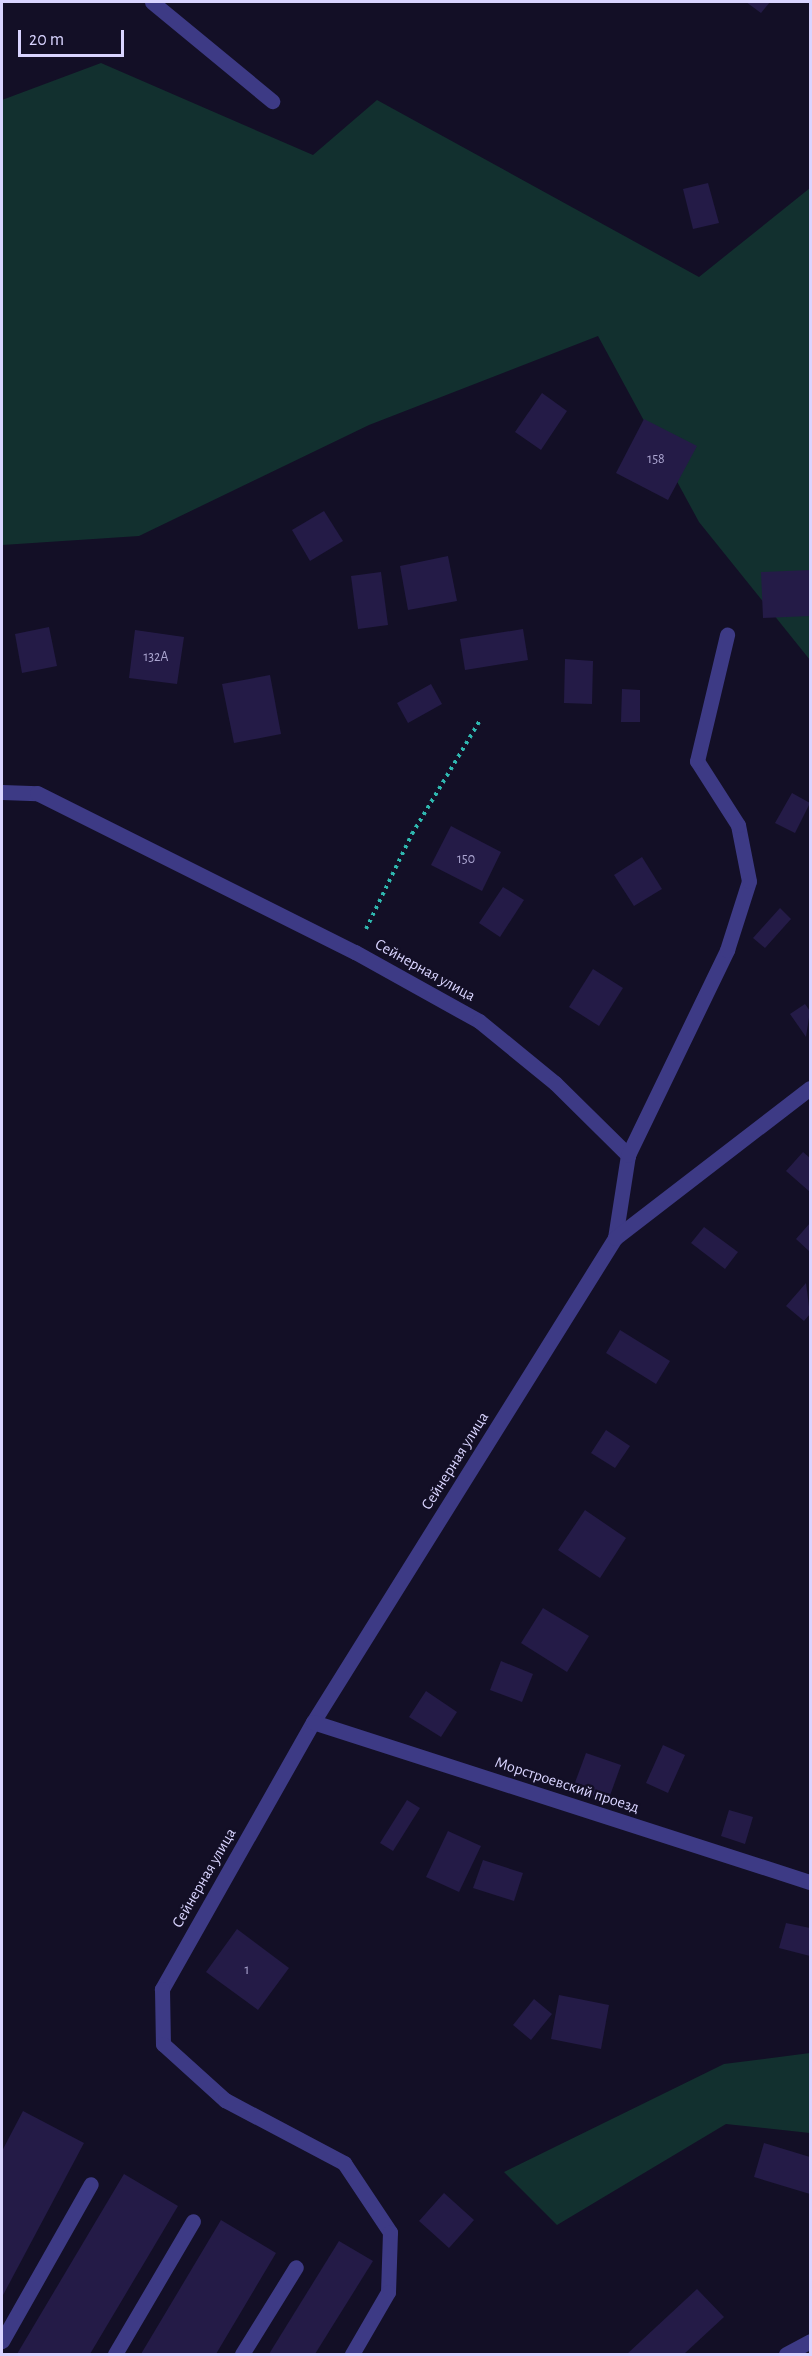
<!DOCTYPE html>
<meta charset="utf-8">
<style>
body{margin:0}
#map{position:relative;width:812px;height:2356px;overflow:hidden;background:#130f26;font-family:"Alegreya Sans",sans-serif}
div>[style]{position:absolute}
.green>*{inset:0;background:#12302f}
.building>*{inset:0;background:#241b47}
.path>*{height:4px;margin-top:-2px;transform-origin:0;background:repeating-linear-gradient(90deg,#2fb8b0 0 3px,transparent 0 7.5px)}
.minor>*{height:15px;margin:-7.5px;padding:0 7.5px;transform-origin:7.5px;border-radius:7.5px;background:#3d3a85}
span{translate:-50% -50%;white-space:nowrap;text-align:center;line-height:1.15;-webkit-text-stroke:4.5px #130f26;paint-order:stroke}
.number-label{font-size:14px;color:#aca6d1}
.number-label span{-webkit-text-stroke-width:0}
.street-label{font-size:16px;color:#d9d4ff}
.frame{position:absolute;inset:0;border:3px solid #d9d4ff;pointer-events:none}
.scale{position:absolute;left:18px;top:30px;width:106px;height:27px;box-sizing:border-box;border:3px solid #d9d4ff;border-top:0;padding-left:8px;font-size:18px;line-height:21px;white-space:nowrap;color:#d9d4ff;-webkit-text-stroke:4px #130f26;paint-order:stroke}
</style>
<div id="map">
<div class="green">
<i style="clip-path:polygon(101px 63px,313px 155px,377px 100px,699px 277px,810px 188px,810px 660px,699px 522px,598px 336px,369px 425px,139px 536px,2px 545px,2px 100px)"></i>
<i style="clip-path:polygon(810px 2053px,810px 2133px,726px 2124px,557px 2225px,504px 2172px,724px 2064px)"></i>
</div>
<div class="building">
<i style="clip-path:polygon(746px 2px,770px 2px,761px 13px)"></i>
<i style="clip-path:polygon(708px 183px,719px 223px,693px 229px,683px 189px)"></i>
<i style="clip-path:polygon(542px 393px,567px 411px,541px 450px,515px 432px)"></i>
<i style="clip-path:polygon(644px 419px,697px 446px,668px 500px,616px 473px)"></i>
<i style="clip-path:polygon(324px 511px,343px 541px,310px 561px,292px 530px)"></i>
<i style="clip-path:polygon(448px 556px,457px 601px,408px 610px,400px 566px)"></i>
<i style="clip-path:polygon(810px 570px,810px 616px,763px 618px,761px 572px)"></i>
<i style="clip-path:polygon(381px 572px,388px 625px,358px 629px,351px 576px)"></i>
<i style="clip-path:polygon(49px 627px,57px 666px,22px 673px,15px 634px)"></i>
<i style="clip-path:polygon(523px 629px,528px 660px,465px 670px,460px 639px)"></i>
<i style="clip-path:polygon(135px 630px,184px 637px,177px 684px,129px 678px)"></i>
<i style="clip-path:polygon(565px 659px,593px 661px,592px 704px,564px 703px)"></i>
<i style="clip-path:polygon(270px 675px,281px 734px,234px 743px,222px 684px)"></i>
<i style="clip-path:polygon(431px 684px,442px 704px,408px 723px,397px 703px)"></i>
<i style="clip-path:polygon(622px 689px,640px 690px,640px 722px,621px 722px)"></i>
<i style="clip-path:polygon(792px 793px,810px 803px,795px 833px,775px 823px)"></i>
<i style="clip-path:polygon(451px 826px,501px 852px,482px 891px,431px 865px)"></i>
<i style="clip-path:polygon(642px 857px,662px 889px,634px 906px,614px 875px)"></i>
<i style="clip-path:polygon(503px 887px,524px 900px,500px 937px,479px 923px)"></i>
<i style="clip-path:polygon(780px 908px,791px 919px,765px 948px,753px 938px)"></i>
<i style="clip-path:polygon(593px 969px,623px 988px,599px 1026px,569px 1007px)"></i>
<i style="clip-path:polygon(805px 1004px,810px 1011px,806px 1037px,790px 1014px)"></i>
<i style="clip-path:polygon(803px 1152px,810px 1158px,810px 1192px,786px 1171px)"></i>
<i style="clip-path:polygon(810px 1223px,810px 1252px,796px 1239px)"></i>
<i style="clip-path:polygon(704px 1227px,738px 1252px,725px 1269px,691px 1243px)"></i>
<i style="clip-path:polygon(806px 1283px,810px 1314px,804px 1321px,786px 1306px)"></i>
<i style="clip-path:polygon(620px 1330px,670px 1361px,656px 1384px,606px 1353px)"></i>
<i style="clip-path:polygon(606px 1430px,630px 1446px,615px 1468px,591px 1453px)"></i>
<i style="clip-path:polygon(585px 1510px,626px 1538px,600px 1578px,558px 1550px)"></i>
<i style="clip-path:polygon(543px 1608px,589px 1636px,567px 1672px,521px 1643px)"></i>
<i style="clip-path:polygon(501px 1661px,533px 1674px,522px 1702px,490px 1690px)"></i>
<i style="clip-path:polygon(426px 1691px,457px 1712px,441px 1737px,409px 1717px)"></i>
<i style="clip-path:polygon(663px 1745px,685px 1755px,668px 1793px,646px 1783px)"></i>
<i style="clip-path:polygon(586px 1753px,621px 1765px,608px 1801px,573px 1788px)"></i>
<i style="clip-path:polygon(407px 1800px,420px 1808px,393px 1851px,380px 1843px)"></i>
<i style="clip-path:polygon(729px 1810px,753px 1817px,745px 1844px,721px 1836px)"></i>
<i style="clip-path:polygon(448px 1831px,481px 1846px,459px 1892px,426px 1877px)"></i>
<i style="clip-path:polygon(483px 1860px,523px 1873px,514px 1901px,473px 1888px)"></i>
<i style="clip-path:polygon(786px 1923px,810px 1928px,810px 1956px,779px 1948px)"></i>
<i style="clip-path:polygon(237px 1929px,289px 1968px,258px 2010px,206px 1972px)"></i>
<i style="clip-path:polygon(559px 1995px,609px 2005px,601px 2049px,551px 2039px)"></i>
<i style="clip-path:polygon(534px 1999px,552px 2014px,531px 2040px,513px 2025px)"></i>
<i style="clip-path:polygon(23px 2111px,84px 2143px,2px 2297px,2px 2151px)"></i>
<i style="clip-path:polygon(764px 2143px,810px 2157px,810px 2194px,754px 2177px)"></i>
<i style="clip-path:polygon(124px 2174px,178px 2206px,90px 2354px,17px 2354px)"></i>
<i style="clip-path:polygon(444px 2193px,474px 2220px,449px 2248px,419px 2221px)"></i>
<i style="clip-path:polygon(221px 2220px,276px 2253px,216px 2354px,141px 2354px)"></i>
<i style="clip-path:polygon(339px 2241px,373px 2261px,315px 2354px,269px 2354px)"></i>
<i style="clip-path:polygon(697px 2289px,724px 2317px,684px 2354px,627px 2354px)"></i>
</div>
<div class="path">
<i style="left:366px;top:929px;width:106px;rotate:-64.2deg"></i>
<i style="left:412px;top:834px;width:131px;rotate:-59.1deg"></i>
</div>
<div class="minor">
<i style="left:152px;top:2px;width:156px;rotate:39.5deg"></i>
<i style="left:2px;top:792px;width:35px;rotate:2deg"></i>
<i style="left:37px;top:793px;width:356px;rotate:26.6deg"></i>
<i style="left:355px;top:952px;width:142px;rotate:29.1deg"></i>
<i style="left:479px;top:1021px;width:98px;rotate:39.2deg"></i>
<i style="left:555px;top:1083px;width:103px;rotate:44.6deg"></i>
<i style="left:628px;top:1155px;width:84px;rotate:98.9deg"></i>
<i style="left:615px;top:1238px;width:570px;rotate:121.96deg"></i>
<i style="left:313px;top:1722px;width:307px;rotate:119.5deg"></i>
<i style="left:162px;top:1989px;width:55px;rotate:89deg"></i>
<i style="left:163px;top:2044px;width:84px;rotate:42.1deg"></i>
<i style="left:225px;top:2100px;width:135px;rotate:27.9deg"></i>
<i style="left:344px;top:2163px;width:83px;rotate:56.3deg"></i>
<i style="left:390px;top:2232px;width:60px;rotate:91.9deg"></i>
<i style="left:388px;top:2292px;width:72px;rotate:120.1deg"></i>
<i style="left:628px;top:1155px;width:228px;rotate:-64.2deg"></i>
<i style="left:727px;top:950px;width:72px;rotate:-72.3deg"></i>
<i style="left:749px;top:881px;width:57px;rotate:-101.1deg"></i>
<i style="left:738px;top:825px;width:76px;rotate:-122.6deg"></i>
<i style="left:697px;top:761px;width:130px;rotate:-76.6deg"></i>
<i style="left:615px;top:1238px;width:246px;rotate:-37.6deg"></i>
<i style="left:313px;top:1722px;width:522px;rotate:17.85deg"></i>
<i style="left:2px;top:2341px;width:180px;rotate:-60.5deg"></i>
<i style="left:115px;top:2354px;width:154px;rotate:-59.6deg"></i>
<i style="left:242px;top:2354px;width:102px;rotate:-58.2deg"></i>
<i style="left:786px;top:2354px;width:27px;rotate:-28deg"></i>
</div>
<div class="number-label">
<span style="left:656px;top:459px">158</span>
<span style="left:156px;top:657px">132А</span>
<span style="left:466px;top:859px">150</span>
<span style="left:247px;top:1970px">1</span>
</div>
<div class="street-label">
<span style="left:425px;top:970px;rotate:29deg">Сейнерная улица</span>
<span style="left:455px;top:1461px;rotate:-58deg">Сейнерная улица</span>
<span style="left:567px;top:1785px;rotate:18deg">Морстроевский проезд</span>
<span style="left:204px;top:1878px;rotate:-60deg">Сейнерная улица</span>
</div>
<div class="frame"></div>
<div class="scale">20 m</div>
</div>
